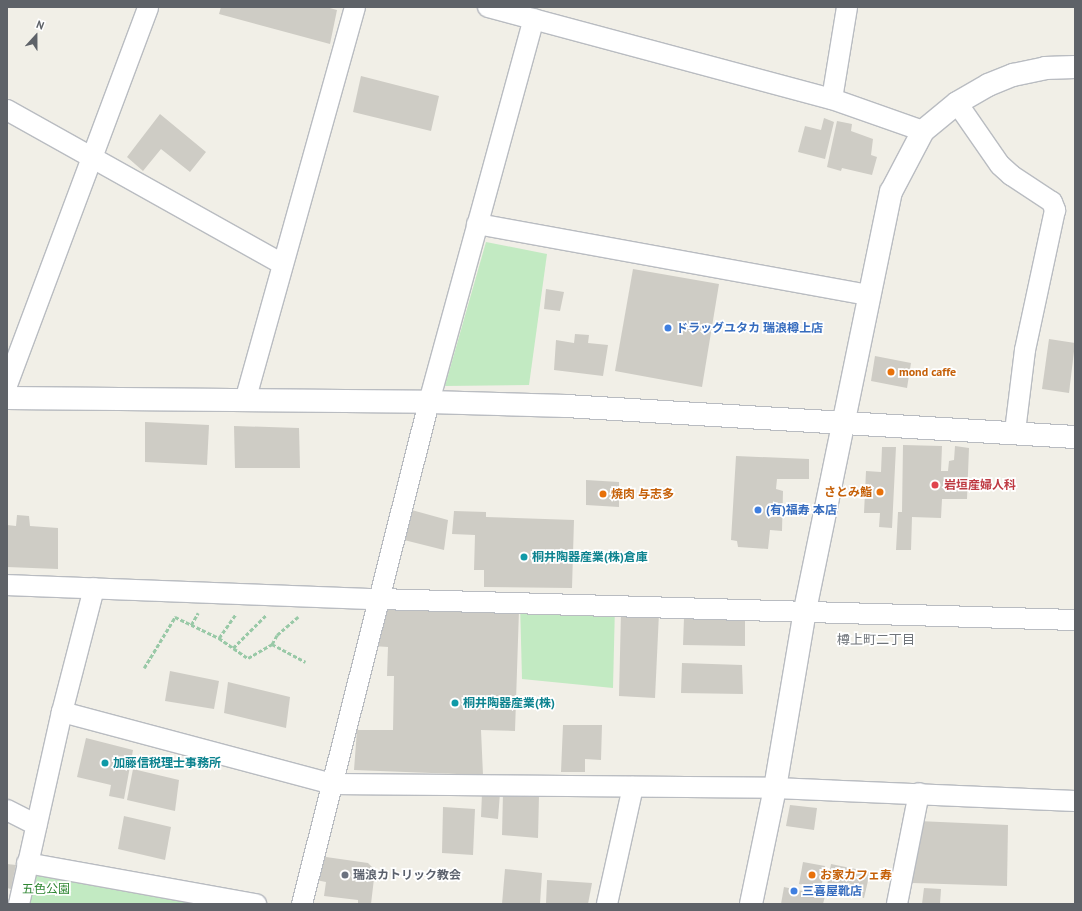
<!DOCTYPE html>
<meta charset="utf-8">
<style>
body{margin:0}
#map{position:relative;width:1082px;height:911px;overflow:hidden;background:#f1efe7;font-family:"PT Sans","Noto Sans JP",sans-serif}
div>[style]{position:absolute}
.green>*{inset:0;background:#c2eac2}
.building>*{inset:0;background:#ceccc5}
.path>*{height:2.5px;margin-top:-1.25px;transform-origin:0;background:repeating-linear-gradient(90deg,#99c9a7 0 4px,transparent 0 6px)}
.roads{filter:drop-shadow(1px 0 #b9bcc1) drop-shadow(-1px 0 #b9bcc1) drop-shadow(0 1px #b9bcc1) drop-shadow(0 -1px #b9bcc1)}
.minor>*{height:20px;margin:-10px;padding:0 10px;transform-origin:10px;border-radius:10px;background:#fff}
.tertiary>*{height:22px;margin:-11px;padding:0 11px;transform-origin:11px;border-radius:11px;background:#fff}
.dots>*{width:11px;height:11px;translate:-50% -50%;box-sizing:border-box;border:2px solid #fff;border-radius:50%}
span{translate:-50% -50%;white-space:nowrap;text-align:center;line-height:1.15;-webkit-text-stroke:3.5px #fff;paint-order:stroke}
.shop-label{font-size:12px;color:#366cbe;font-weight:700}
.left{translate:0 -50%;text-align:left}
.food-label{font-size:12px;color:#c56008;font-weight:700}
.right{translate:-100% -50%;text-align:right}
.health-label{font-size:12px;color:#be3a42;font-weight:700}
.culture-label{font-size:12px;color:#0d838f;font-weight:700}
.worship-label{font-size:12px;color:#5b616d;font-weight:700}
.park-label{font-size:12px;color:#2f8633}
.neighbourhood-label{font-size:13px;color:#6f747a}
.frame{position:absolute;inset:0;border:8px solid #5e6268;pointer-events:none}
.north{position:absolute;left:16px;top:16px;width:40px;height:40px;-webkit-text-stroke:3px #fff;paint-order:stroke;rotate:21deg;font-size:11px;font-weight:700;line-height:16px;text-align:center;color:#5e6268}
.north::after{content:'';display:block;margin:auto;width:14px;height:18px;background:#5e6268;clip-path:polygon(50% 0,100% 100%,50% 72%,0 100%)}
</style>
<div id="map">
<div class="green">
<i style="clip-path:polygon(486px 242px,547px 254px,529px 385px,445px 386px)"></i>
<i style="clip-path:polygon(520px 602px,615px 605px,613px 688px,522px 679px)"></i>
<i style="clip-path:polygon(32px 871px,223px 904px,26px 904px)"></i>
</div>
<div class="building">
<i style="clip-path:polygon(221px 7px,326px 7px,337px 10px,330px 44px,219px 14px)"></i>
<i style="clip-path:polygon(361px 76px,439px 96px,431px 131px,353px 112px)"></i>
<i style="clip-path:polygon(160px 114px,206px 152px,190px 172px,161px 149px,143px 171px,127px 157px)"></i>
<i style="clip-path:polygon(824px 118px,834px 122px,825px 159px,798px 152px,805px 126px,821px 130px)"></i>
<i style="clip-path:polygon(837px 121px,852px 124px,851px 131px,873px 139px,871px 155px,877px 157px,872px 175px,842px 168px,841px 171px,827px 167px)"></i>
<i style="clip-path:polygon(633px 269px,719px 284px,702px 387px,615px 371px)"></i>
<i style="clip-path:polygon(546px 289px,564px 292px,560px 311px,544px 309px)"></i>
<i style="clip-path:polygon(575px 334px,589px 335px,588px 343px,608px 345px,603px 376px,554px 370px,556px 340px,574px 343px)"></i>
<i style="clip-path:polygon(1049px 339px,1075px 343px,1069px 393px,1042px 389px)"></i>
<i style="clip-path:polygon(875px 356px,911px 363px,907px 388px,871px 381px)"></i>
<i style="clip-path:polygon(145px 422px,209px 425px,207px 465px,145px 462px)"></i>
<i style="clip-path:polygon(234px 426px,299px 428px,300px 468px,235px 468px)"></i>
<i style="clip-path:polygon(903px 445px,942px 446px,941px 471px,948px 471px,949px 461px,954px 460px,955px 446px,969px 448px,967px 499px,942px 499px,941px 518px,912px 517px,911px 550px,896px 550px,898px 512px,902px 512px)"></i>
<i style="clip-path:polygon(882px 447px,896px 447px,892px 528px,879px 527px,880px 513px,864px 513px,866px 471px,881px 472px)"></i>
<i style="clip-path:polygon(736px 456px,809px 459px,809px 479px,777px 479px,776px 489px,783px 491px,782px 531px,770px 530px,768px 549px,738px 547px,737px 541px,731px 540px)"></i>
<i style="clip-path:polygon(586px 480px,619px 482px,619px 507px,586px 505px)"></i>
<i style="clip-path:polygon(408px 509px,448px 520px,444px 550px,400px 539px)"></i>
<i style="clip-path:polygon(454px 511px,486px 512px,486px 517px,574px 520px,572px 588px,484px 587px,484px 570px,474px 570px,475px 535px,452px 534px)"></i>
<i style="clip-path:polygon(17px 515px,29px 516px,30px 526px,58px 528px,58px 569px,7px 567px,7px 525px,16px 526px)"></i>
<i style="clip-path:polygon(377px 609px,519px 610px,515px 731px,481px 730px,483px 775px,354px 770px,357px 730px,393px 730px,394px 676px,387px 676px,388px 647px,373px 646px)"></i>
<i style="clip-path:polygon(621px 612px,659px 613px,655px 698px,619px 696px)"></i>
<i style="clip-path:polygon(684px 618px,745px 620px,745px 646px,683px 645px)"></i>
<i style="clip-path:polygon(682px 663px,742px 665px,743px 694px,681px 693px)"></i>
<i style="clip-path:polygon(170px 671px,219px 681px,214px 709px,165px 701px)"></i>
<i style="clip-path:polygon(228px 682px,290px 697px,286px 728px,224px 713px)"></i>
<i style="clip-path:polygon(563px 725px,602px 725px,601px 760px,585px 759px,585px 772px,561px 772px)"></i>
<i style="clip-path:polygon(86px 738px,133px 750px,124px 799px,109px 796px,111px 785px,77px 777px)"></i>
<i style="clip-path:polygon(133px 769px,179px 780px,175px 811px,127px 800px)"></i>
<i style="clip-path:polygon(482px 793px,500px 793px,498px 819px,481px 817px)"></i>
<i style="clip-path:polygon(503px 793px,539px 795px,538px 838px,502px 835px)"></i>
<i style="clip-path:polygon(790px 805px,817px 808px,814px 830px,786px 826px)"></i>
<i style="clip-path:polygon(443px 807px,475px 809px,473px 855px,442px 853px)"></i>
<i style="clip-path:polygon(124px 816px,171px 827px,165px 860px,118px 849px)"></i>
<i style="clip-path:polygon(918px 821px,1008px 825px,1007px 886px,912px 883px)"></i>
<i style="clip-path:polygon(319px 856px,368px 863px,375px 870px,371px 904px,358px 904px,358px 900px,324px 896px,326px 882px,316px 880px)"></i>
<i style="clip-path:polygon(803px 862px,825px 866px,821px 889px,799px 884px)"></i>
<i style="clip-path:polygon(7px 864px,16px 865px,11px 889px,7px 888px)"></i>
<i style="clip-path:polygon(831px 864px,870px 872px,864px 898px,826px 890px)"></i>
<i style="clip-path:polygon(505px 869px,542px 873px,540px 904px,502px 904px)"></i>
<i style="clip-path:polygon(547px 880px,592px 883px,588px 904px,546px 904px)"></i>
<i style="clip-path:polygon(784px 887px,825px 896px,823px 904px,781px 904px)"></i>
<i style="clip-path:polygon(924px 888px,941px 889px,940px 904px,922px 904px)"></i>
</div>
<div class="path">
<i style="left:191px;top:625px;width:14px;rotate:-60deg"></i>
<i style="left:219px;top:638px;width:29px;rotate:-55deg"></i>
<i style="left:272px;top:644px;width:38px;rotate:28deg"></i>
<i style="left:233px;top:648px;width:47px;rotate:-45deg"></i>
<i style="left:144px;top:668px;width:60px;rotate:-58.7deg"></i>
<i style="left:175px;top:617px;width:49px;rotate:25.5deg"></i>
<i style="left:219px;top:638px;width:35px;rotate:35deg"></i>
<i style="left:248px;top:658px;width:28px;rotate:-30deg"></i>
<i style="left:272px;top:644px;width:10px;rotate:-61deg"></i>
<i style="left:277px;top:635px;width:28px;rotate:-41deg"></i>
</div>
<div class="roads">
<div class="minor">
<i style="left:488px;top:7px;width:356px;rotate:15deg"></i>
<i style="left:832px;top:99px;width:96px;rotate:19.4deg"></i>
<i style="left:832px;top:99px;width:93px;rotate:-80.7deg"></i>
<i style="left:957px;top:103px;width:75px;rotate:55.3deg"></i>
<i style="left:1000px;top:165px;width:15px;rotate:42deg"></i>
<i style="left:1011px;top:175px;width:49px;rotate:33.4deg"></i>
<i style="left:1052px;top:202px;width:9px;rotate:69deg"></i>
<i style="left:1055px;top:210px;width:143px;rotate:102.1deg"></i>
<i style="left:1025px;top:350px;width:83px;rotate:97deg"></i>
<i style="left:7px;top:110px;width:316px;rotate:29.2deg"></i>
<i style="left:477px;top:224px;width:398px;rotate:10.3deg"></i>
<i style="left:7px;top:385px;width:403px;rotate:-69.5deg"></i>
<i style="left:245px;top:401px;width:409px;rotate:-74.4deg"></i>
<i style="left:7px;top:585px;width:372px;rotate:2.2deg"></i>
<i style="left:379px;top:599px;width:696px;rotate:1.73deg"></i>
<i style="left:62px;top:712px;width:279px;rotate:14.9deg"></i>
<i style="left:332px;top:784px;width:443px;rotate:0.5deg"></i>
<i style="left:775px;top:788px;width:300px;rotate:2.5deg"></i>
<i style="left:7px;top:810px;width:33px;rotate:27deg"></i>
<i style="left:27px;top:863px;width:233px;rotate:10.2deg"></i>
<i style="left:19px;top:904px;width:197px;rotate:-77.4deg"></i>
<i style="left:62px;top:712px;width:128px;rotate:-75.5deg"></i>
<i style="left:302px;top:904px;width:518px;rotate:-75.8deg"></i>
<i style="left:429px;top:402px;width:397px;rotate:-74.7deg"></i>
<i style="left:607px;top:904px;width:120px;rotate:-77.5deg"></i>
<i style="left:897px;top:904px;width:113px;rotate:-78.8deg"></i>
</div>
<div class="tertiary">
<i style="left:7px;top:398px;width:422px;rotate:0.5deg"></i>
<i style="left:429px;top:402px;width:137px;rotate:1.7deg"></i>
<i style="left:566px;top:406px;width:510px;rotate:3.49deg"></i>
<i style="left:751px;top:904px;width:118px;rotate:-78.3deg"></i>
<i style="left:775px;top:788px;width:181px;rotate:-80.4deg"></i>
<i style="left:805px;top:610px;width:427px;rotate:-78.4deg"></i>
<i style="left:891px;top:192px;width:69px;rotate:-62.3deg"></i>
<i style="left:923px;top:131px;width:44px;rotate:-39.5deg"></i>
<i style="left:957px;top:103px;width:36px;rotate:-30deg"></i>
<i style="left:988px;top:85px;width:27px;rotate:-22deg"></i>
<i style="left:1013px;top:75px;width:33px;rotate:-12deg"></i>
<i style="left:1045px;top:68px;width:30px;rotate:-2deg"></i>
</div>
</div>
<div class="dots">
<i style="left:668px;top:328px;background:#3f7fe0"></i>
<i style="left:891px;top:372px;background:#e8710a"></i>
<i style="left:935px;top:485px;background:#e0444e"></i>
<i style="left:880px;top:492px;background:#e8710a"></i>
<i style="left:603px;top:494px;background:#e8710a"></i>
<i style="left:758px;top:510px;background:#3f7fe0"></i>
<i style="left:524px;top:557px;background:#0f9aa8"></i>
<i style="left:455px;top:703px;background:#0f9aa8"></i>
<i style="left:105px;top:763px;background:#0f9aa8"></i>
<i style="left:345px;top:875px;background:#6b7280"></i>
<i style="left:812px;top:875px;background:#e8710a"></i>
<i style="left:794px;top:891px;background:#3f7fe0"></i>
</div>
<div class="shop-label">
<span class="left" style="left:676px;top:328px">ドラッグユタカ 瑞浪樽上店</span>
<span class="left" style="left:766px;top:510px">(有)福寿 本店</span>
<span class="left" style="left:802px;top:891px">三喜屋靴店</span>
</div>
<div class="food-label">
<span class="left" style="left:899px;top:372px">mond caffe</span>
<span class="right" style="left:872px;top:492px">さとみ鮨</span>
<span class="left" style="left:611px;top:494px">焼肉 与志多</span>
<span class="left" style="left:820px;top:875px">お家カフェ寿</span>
</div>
<div class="health-label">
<span class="left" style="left:944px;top:485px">岩垣産婦人科</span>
</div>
<div class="culture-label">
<span class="left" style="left:532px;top:557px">桐井陶器産業(株)倉庫</span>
<span class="left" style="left:463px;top:703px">桐井陶器産業(株)</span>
<span class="left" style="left:113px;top:763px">加藤信税理士事務所</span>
</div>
<div class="worship-label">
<span class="left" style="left:353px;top:875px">瑞浪カトリック教会</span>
</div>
<div class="park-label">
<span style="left:46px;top:889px">五色公園</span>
</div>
<div class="neighbourhood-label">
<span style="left:876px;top:640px">樽上町二丁目</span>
</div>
<div class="frame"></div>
<div class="north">N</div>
</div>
